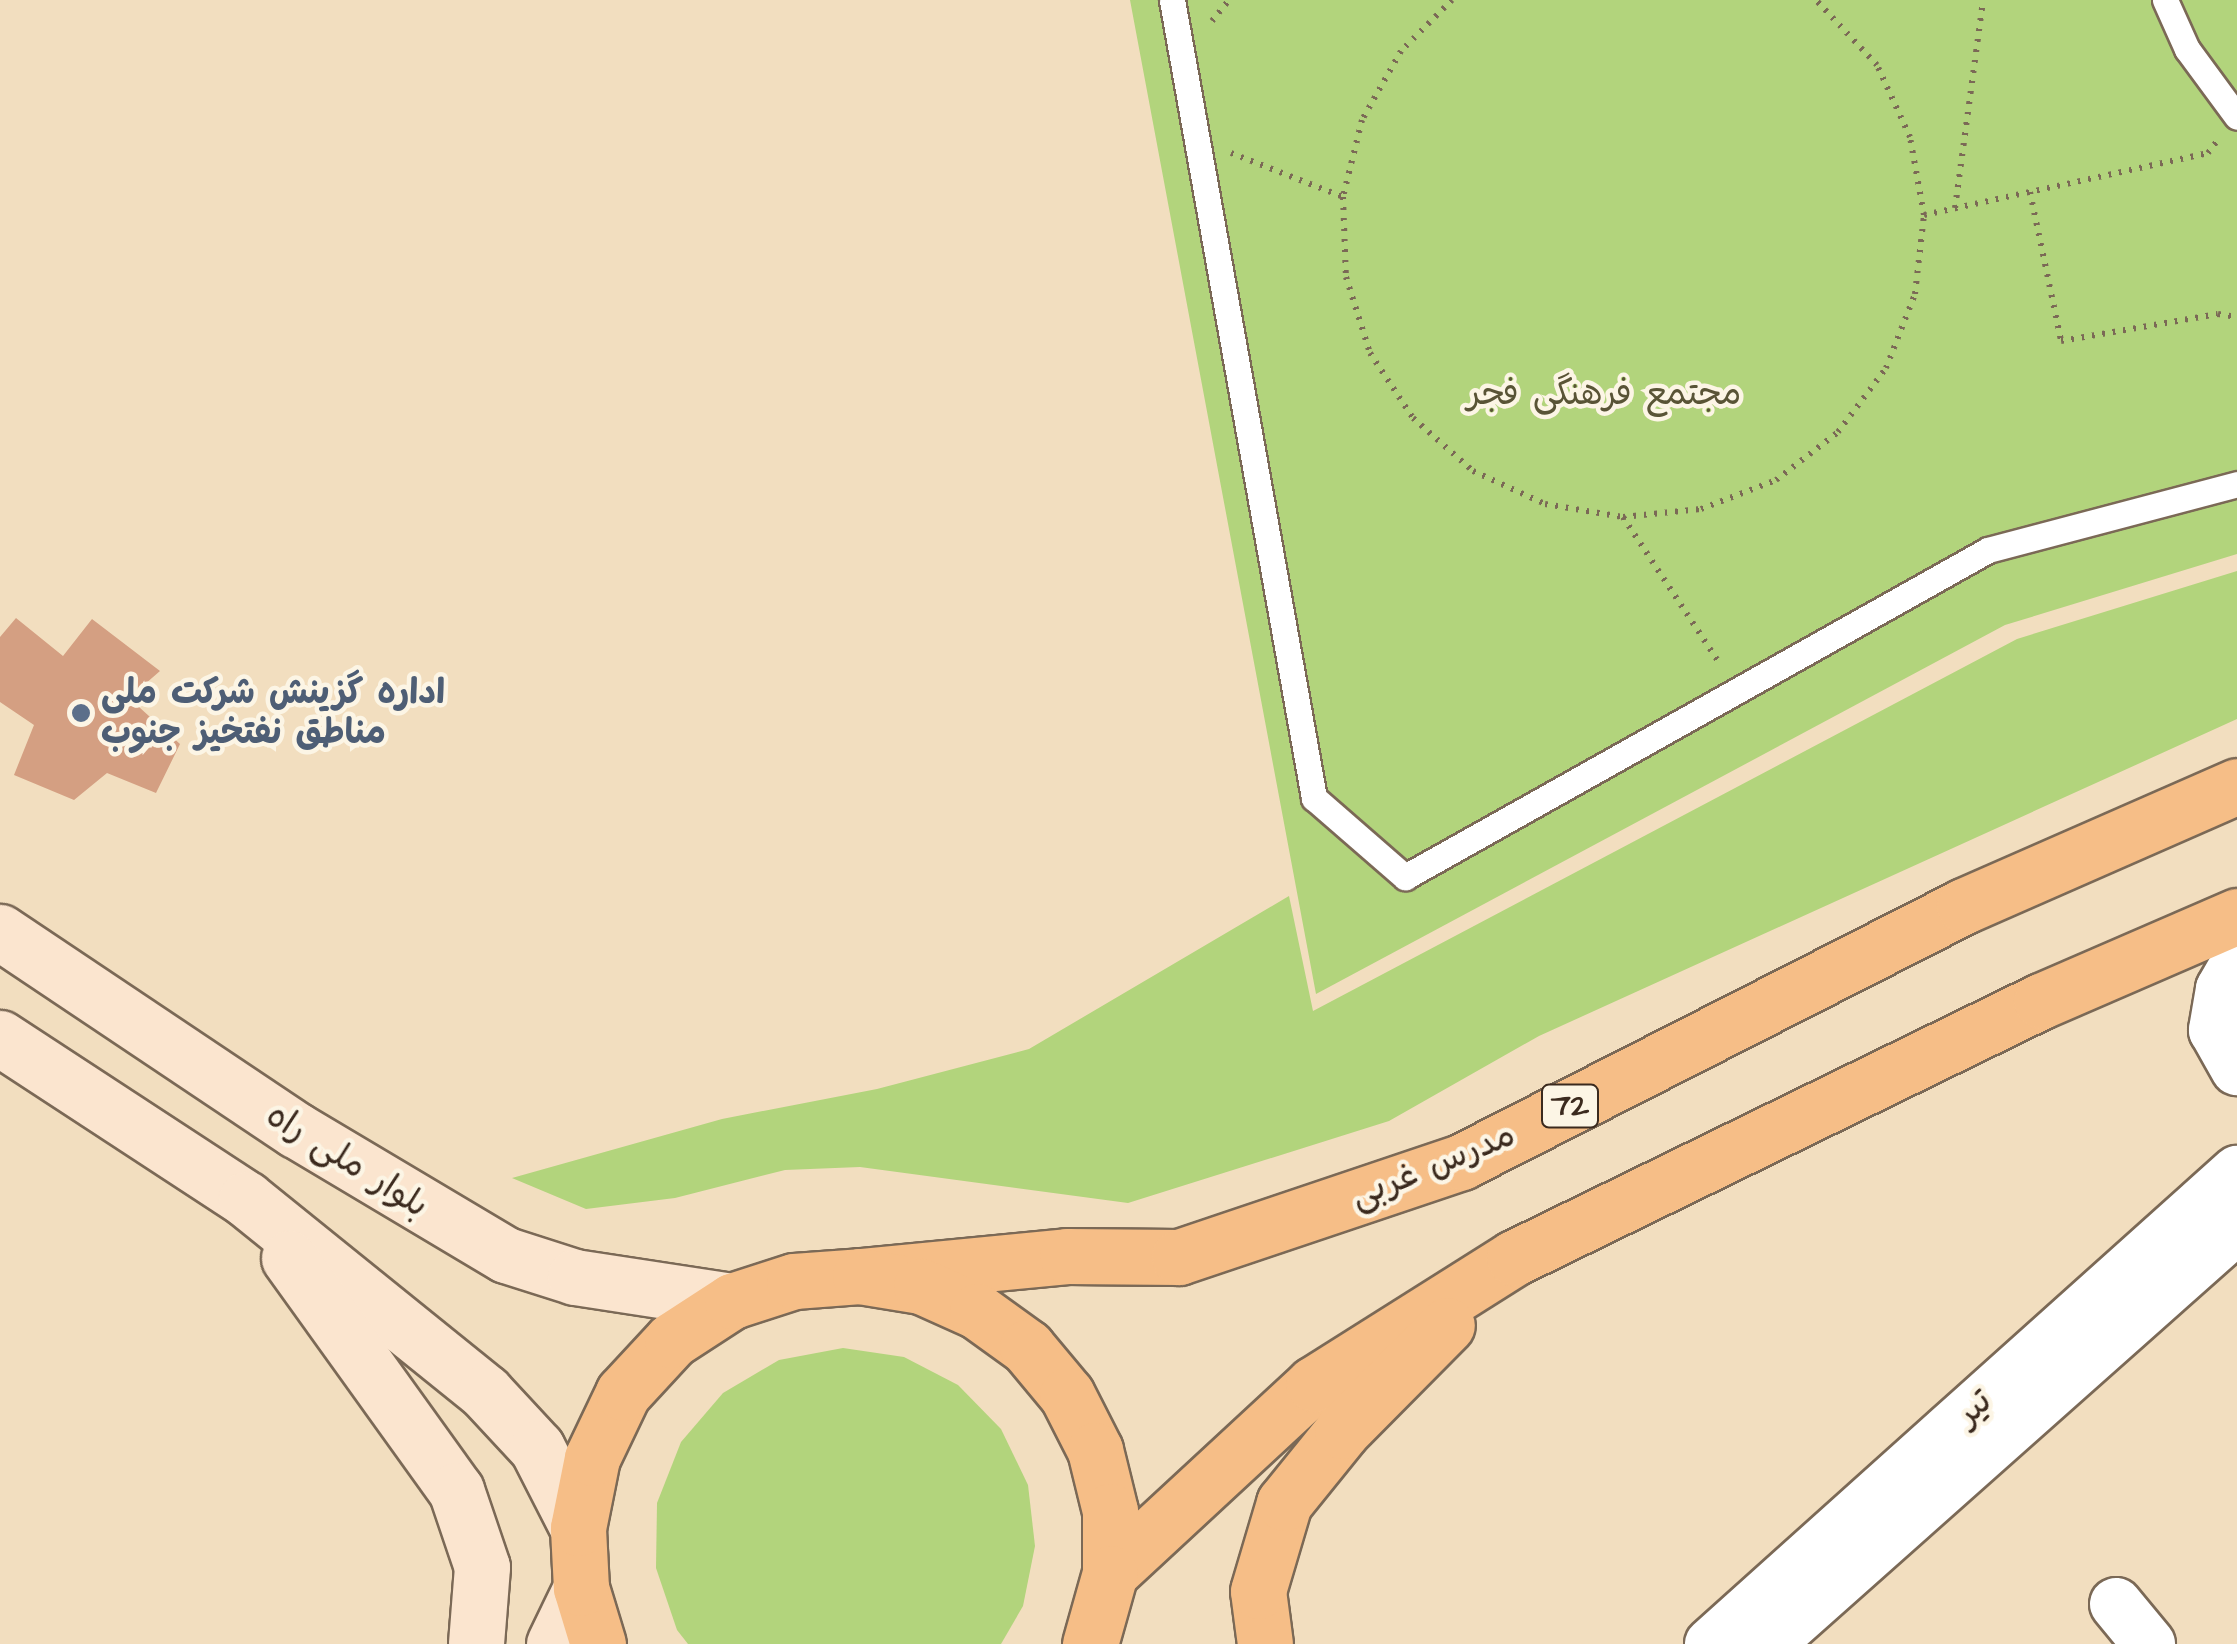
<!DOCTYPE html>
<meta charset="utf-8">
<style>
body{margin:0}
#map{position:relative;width:2237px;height:1644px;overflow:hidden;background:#f2debf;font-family:"Architects Daughter","Playpen Sans Arabic",sans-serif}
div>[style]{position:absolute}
.green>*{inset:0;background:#b2d47c}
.building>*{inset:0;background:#d49f82}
.path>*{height:6px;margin-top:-3px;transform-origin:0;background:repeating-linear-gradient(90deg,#7b6956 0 2.5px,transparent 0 10.5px)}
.roads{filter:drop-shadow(2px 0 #7b6956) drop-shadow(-2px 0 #7b6956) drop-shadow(0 2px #7b6956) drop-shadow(0 -2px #7b6956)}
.lane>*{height:25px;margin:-12.5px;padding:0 12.5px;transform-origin:12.5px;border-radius:12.5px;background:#fff}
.street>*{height:52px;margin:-26px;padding:0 26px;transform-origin:26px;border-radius:26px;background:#fff}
.secondary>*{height:55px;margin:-27.5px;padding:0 27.5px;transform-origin:27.5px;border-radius:27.5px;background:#fbe5cf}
.highway>*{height:55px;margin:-27.5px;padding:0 27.5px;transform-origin:27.5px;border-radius:27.5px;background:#f6be87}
.dots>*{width:28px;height:28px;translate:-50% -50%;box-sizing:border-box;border:5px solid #fcf5e5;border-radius:50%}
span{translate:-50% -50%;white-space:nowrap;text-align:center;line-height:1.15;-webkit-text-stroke:9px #fcf5e5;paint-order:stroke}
.shield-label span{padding:2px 8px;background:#fcf5e5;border:2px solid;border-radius:8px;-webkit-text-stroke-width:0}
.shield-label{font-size:32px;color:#3b2a1e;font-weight:700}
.park-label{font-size:35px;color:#595436}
.service-label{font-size:35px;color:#4e5e75;font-weight:700}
.left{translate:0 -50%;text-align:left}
.street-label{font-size:35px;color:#3b2a1e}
</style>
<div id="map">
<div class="green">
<i style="clip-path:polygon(1130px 0,2237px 0,2237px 554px,2005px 625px,1316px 994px)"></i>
<i style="clip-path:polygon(2237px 571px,2237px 719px,1539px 1036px,1389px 1121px,1128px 1203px,860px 1167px,785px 1170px,675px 1198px,586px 1209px,512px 1178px,722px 1119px,877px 1089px,1029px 1049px,1289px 896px,1313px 1011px,2017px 639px)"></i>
<i style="clip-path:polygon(843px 1348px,904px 1357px,958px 1385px,1001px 1429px,1028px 1485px,1035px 1546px,1023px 1606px,1001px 1644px,688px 1644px,677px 1630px,656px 1568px,657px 1503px,681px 1442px,723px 1393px,779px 1360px)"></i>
</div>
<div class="building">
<i style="clip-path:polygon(16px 618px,63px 656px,92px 619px,160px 671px,129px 698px,180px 744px,156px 793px,107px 773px,74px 800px,14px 775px,34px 725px,0 702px,0 637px)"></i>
</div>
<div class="path">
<i style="left:1452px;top:0;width:72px;rotate:135deg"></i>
<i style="left:1401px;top:51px;width:79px;rotate:119.5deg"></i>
<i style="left:1362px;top:120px;width:79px;rotate:103.9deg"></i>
<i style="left:1343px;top:197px;width:80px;rotate:87.9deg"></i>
<i style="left:1346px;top:277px;width:80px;rotate:72.5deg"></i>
<i style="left:1370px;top:353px;width:78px;rotate:56.5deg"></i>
<i style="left:1413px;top:418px;width:80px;rotate:41.5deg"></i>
<i style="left:1473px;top:471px;width:79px;rotate:24.6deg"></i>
<i style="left:1545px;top:504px;width:79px;rotate:9.5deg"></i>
<i style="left:1623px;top:517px;width:78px;rotate:-5.9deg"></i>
<i style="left:1701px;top:509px;width:80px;rotate:-21.1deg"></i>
<i style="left:1776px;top:480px;width:78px;rotate:-37.7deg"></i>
<i style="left:1838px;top:432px;width:80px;rotate:-53.1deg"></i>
<i style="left:1886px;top:368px;width:79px;rotate:-68.6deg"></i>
<i style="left:1915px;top:294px;width:80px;rotate:-83.5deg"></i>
<i style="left:1924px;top:215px;width:79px;rotate:-100.2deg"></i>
<i style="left:1910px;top:137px;width:79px;rotate:-114.6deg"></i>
<i style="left:1877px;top:65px;width:89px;rotate:-133.2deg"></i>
<i style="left:1212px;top:21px;width:27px;rotate:-51deg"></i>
<i style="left:1231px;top:153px;width:120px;rotate:21.4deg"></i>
<i style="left:2030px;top:192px;width:152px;rotate:78.2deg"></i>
<i style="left:2061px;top:341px;width:159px;rotate:-9.8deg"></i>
<i style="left:2218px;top:314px;width:19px;rotate:9deg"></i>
<i style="left:1955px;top:208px;width:210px;rotate:-82.3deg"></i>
<i style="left:1924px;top:215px;width:291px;rotate:-12.3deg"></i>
<i style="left:2208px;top:153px;width:15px;rotate:-53deg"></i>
<i style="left:1623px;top:517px;width:176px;rotate:56.6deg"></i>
</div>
<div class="roads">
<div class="lane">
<i style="left:1172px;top:0;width:811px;rotate:79.91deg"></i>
<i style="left:1314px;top:798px;width:121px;rotate:41deg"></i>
<i style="left:1405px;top:877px;width:668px;rotate:-29.29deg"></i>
<i style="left:1988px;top:550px;width:258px;rotate:-14.8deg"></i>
<i style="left:2165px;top:0;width:54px;rotate:65.8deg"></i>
<i style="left:2187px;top:49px;width:84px;rotate:53.7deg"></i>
</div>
<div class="street">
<i style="left:2237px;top:963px;width:30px;rotate:120deg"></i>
<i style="left:2222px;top:989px;width:42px;rotate:99.7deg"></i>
<i style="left:2215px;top:1030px;width:45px;rotate:60.6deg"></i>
<i style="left:2116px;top:1604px;width:52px;rotate:50.5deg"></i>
<i style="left:1711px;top:1644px;width:707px;rotate:-41.9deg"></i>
<i style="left:1768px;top:1644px;width:628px;rotate:-41.64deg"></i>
</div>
<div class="secondary">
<i style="left:0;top:932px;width:356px;rotate:33.8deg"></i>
<i style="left:296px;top:1130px;width:244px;rotate:30.8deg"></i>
<i style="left:506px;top:1255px;width:72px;rotate:17.7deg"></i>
<i style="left:575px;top:1277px;width:159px;rotate:8.7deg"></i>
<i style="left:0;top:1038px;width:294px;rotate:33.2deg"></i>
<i style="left:246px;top:1199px;width:307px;rotate:38.9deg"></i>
<i style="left:485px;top:1392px;width:76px;rotate:47.1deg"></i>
<i style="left:537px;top:1448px;width:90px;rotate:62.9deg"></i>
<i style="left:289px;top:1258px;width:286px;rotate:54.3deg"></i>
<i style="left:456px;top:1490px;width:81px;rotate:71.3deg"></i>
<i style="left:482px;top:1567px;width:77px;rotate:94.5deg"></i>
<i style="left:554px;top:1644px;width:62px;rotate:-64.3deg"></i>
</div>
<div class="highway">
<i style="left:860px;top:1276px;width:208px;rotate:-5.5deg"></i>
<i style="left:1067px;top:1256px;width:112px;rotate:0.5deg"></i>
<i style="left:1179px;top:1257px;width:298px;rotate:-18.6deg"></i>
<i style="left:1461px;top:1162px;width:564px;rotate:-26.97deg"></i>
<i style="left:1964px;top:906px;width:298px;rotate:-23.7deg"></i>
<i style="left:1110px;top:1573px;width:278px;rotate:-42.8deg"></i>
<i style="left:1314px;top:1384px;width:236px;rotate:-32.2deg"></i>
<i style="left:1514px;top:1258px;width:586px;rotate:-26deg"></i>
<i style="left:2041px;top:1001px;width:214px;rotate:-23.4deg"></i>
<i style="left:598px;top:1644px;width:59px;rotate:-106.9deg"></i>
<i style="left:581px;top:1588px;width:60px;rotate:-92.9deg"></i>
<i style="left:578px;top:1528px;width:71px;rotate:-78.7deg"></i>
<i style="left:592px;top:1458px;width:72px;rotate:-64.5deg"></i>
<i style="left:623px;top:1393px;width:72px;rotate:-47.2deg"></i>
<i style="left:672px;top:1340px;width:72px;rotate:-33deg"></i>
<i style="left:732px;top:1301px;width:65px;rotate:-17.9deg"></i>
<i style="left:794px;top:1281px;width:66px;rotate:-4.3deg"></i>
<i style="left:860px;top:1276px;width:62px;rotate:9.3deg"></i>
<i style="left:921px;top:1286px;width:61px;rotate:24.1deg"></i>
<i style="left:977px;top:1311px;width:62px;rotate:35.8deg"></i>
<i style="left:1027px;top:1347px;width:62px;rotate:50.2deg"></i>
<i style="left:1067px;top:1395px;width:62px;rotate:63deg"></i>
<i style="left:1095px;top:1450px;width:63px;rotate:76.2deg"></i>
<i style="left:1110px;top:1511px;width:62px;rotate:90deg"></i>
<i style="left:1110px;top:1573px;width:74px;rotate:105.7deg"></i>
<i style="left:1265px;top:1644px;width:53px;rotate:-97.5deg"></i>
<i style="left:1258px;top:1591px;width:92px;rotate:-73.5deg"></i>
<i style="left:1284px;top:1503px;width:92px;rotate:-51.1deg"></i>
<i style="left:1342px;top:1431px;width:149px;rotate:-45.3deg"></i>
</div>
</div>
<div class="dots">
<i style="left:81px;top:713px;background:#5c6f8a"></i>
</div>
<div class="shield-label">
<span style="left:1570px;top:1106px">72</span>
</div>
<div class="park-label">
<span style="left:1604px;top:394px">مجتمع فرهنگی فجر</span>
</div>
<div class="service-label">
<span class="left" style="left:101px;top:713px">اداره گزینش شرکت ملی<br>مناطق نفتخیز جنوب</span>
</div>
<div class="street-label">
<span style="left:347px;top:1161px;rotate:32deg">بلوار ملی راه</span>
<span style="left:1433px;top:1166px;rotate:-22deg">مدرس غربی</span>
<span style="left:1974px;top:1408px;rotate:-42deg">تیر</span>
</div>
</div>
